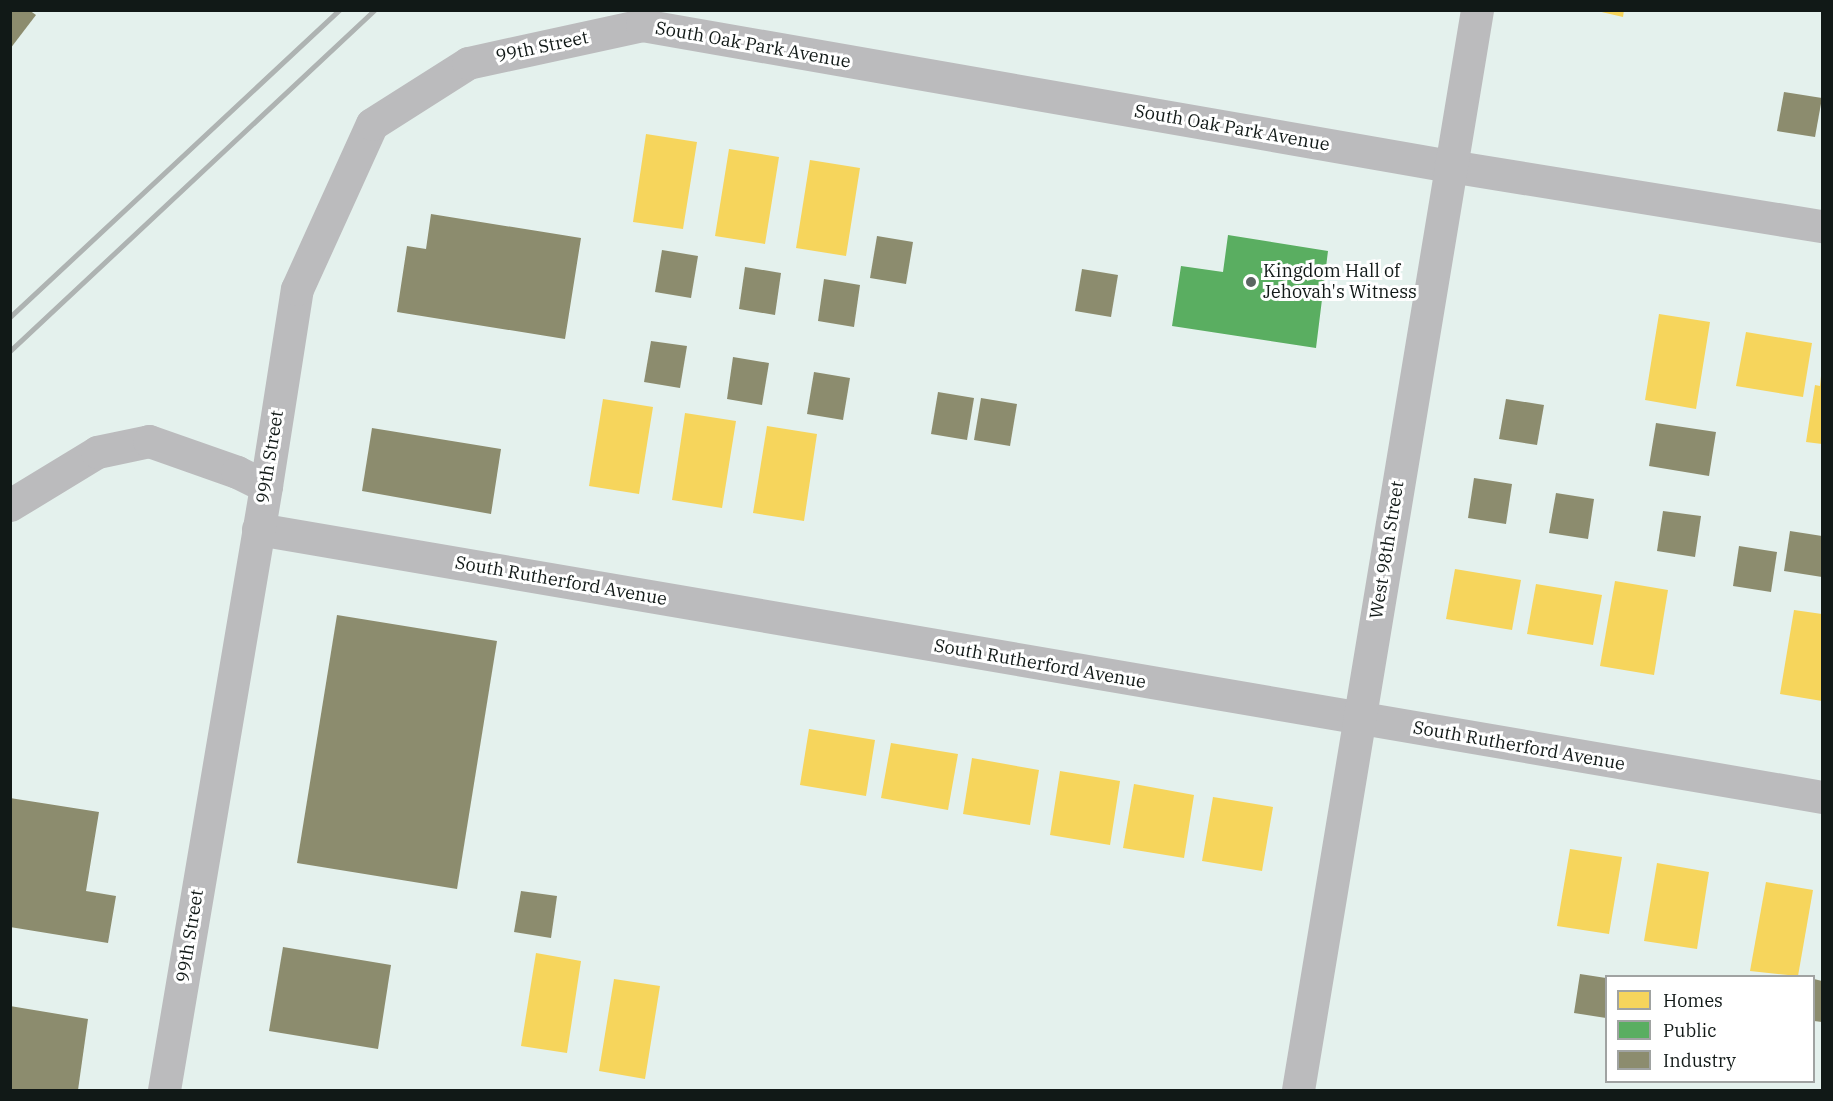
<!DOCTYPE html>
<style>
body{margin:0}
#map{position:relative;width:1833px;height:1101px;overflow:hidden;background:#e4f1ed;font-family:"IBM Plex Serif",serif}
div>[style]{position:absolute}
.homes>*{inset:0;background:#f6d55c}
.public>*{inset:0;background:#5aae61}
.industry>*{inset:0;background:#8c8c6e}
.minor>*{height:33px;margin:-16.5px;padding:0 16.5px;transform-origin:16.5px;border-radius:16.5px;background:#bbbbbd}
.rail>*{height:4.5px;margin:-2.25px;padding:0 2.25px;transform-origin:2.25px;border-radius:2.25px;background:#aeb3b2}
.dots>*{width:16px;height:16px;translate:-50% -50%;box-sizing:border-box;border:3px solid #fff;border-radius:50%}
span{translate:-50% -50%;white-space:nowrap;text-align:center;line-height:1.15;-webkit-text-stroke:6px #fff;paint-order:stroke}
.street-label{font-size:18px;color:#111917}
.poi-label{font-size:18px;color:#111917}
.left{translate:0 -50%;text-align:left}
.frame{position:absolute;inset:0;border:12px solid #111917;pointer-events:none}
.legend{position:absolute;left:1605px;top:975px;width:210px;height:108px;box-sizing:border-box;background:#fff;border:2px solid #a0a3a2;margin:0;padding:8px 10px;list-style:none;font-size:18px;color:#111917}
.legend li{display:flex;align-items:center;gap:12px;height:30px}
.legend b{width:30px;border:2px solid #a0a3a2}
</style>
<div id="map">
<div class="homes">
<i style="clip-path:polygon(1593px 10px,1624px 10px,1623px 17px)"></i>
<i style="clip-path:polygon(646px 134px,697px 142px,683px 229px,633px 222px)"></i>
<i style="clip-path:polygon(729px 149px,779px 157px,765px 244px,715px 236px)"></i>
<i style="clip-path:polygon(810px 160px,860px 168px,846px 256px,796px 248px)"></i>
<i style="clip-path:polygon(1659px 314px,1710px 322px,1696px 409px,1645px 400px)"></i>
<i style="clip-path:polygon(1746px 332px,1812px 343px,1803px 397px,1736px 386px)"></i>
<i style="clip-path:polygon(1821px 376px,1822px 376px,1822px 444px,1806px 442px,1815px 385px,1820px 386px)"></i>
<i style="clip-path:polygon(603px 399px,653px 407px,639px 494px,589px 486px)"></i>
<i style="clip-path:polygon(685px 413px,736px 421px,722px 508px,672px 500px)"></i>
<i style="clip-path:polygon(767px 426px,817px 434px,804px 521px,753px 513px)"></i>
<i style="clip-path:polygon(1455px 569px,1521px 580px,1512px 630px,1446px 619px)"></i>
<i style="clip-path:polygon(1615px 581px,1668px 590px,1654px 675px,1600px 666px)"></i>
<i style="clip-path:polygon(1536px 584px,1602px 595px,1593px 645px,1527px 634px)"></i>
<i style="clip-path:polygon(1794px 610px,1822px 614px,1822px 701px,1780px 694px)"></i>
<i style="clip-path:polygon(809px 729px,875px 740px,866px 796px,800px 785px)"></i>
<i style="clip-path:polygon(891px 743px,958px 754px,948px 810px,881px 798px)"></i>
<i style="clip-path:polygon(972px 758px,1039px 770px,1030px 825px,963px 814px)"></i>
<i style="clip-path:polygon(1060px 771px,1120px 781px,1110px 845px,1050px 835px)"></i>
<i style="clip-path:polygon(1134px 784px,1194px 795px,1184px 858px,1123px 848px)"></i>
<i style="clip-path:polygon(1213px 797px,1273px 807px,1262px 871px,1202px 861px)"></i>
<i style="clip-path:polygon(1570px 849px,1622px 857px,1609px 934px,1557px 926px)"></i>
<i style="clip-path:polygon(1657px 863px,1709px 872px,1697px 949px,1644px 941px)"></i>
<i style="clip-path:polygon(1766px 882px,1813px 890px,1798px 976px,1750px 971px)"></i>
<i style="clip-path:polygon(536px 953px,581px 961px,567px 1053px,521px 1046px)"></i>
<i style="clip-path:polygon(614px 979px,660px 986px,645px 1079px,599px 1071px)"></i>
</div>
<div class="public">
<i style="clip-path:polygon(1228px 235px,1328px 251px,1316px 348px,1172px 326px,1181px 266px,1223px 272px)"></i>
</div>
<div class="industry">
<i style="clip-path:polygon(10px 10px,29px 10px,36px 15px,10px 49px)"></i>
<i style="clip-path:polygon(1784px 92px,1822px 98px,1815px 137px,1777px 131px)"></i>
<i style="clip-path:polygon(431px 214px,581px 238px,565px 339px,397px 312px,407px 246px,426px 249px)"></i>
<i style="clip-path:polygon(877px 236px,913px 242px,906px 284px,870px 278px)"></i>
<i style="clip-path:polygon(662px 250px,698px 256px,691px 298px,655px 292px)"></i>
<i style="clip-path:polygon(745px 267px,781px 273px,775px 315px,739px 309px)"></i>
<i style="clip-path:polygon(1082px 269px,1118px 275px,1111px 317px,1075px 311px)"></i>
<i style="clip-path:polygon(824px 279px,860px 285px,854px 327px,818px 321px)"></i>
<i style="clip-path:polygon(651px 341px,687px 346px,680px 388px,644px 382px)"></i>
<i style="clip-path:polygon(733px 357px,769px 363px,762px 405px,727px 399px)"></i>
<i style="clip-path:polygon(814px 372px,850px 378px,843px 420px,807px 414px)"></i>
<i style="clip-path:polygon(938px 392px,974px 398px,967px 440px,931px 434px)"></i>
<i style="clip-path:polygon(981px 398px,1017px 404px,1010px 446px,974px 440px)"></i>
<i style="clip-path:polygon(1506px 399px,1544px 405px,1537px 445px,1499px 439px)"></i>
<i style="clip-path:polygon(1656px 423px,1716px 432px,1709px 476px,1649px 466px)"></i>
<i style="clip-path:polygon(372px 428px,501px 449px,491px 514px,362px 491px)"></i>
<i style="clip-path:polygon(1474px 478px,1512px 484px,1506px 524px,1468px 518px)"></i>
<i style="clip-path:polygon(1556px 493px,1594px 499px,1588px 539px,1549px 533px)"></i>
<i style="clip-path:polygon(1663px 511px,1701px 516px,1695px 557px,1657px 551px)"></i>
<i style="clip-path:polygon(1790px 531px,1822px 536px,1822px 577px,1784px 571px)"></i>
<i style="clip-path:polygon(1739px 546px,1777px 552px,1771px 592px,1733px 586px)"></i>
<i style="clip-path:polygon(337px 615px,497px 641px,457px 889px,297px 863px)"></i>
<i style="clip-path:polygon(10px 798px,99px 812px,86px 891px,116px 896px,108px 943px,10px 927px)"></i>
<i style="clip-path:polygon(521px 891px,557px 896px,551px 938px,514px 932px)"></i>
<i style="clip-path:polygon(283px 947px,391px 965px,378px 1049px,269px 1031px)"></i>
<i style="clip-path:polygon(1580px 974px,1606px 978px,1606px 1018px,1574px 1013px)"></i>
<i style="clip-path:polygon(1814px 979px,1822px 981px,1822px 1022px,1814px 1021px)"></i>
<i style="clip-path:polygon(10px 1006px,88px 1019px,78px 1090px,10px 1090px)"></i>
</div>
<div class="minor">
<i style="left:10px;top:505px;width:102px;rotate:-31.3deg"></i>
<i style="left:97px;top:452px;width:53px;rotate:-11.9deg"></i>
<i style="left:149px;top:441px;width:93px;rotate:19.4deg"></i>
<i style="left:237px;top:472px;width:32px;rotate:26deg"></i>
<i style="left:258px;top:529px;width:1587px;rotate:9.72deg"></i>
<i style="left:164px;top:1090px;width:613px;rotate:-80.41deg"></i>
<i style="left:266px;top:486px;width:199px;rotate:-81.1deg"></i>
<i style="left:297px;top:289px;width:181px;rotate:-65.6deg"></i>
<i style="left:372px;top:124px;width:114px;rotate:-32.4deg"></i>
<i style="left:468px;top:63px;width:178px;rotate:-12.3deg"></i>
<i style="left:642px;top:25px;width:820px;rotate:9.9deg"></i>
<i style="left:1450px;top:166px;width:377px;rotate:9.2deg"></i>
<i style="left:1298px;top:1090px;width:1095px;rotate:-80.59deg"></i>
</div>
<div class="rail">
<i style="left:10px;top:317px;width:450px;rotate:-43deg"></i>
<i style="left:10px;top:351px;width:500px;rotate:-43.1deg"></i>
</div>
<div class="dots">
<i style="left:1251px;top:282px;background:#5b6562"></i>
</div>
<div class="street-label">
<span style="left:753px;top:45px;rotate:10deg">South Oak Park Avenue</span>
<span style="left:542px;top:47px;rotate:-12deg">99th Street</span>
<span style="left:1232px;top:128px;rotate:10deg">South Oak Park Avenue</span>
<span style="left:270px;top:457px;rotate:-81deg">99th Street</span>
<span style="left:1387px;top:550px;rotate:-81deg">West 98th Street</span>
<span style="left:561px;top:581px;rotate:10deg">South Rutherford Avenue</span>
<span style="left:1040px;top:664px;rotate:10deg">South Rutherford Avenue</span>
<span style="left:1519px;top:746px;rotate:10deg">South Rutherford Avenue</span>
<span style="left:190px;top:936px;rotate:-81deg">99th Street</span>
</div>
<div class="poi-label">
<span class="left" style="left:1263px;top:282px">Kingdom Hall of<br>Jehovah's Witness</span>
</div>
<div class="frame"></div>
<ul class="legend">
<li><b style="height:16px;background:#f6d55c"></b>Homes</li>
<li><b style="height:16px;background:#5aae61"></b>Public</li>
<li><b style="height:16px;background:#8c8c6e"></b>Industry</li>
</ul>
</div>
